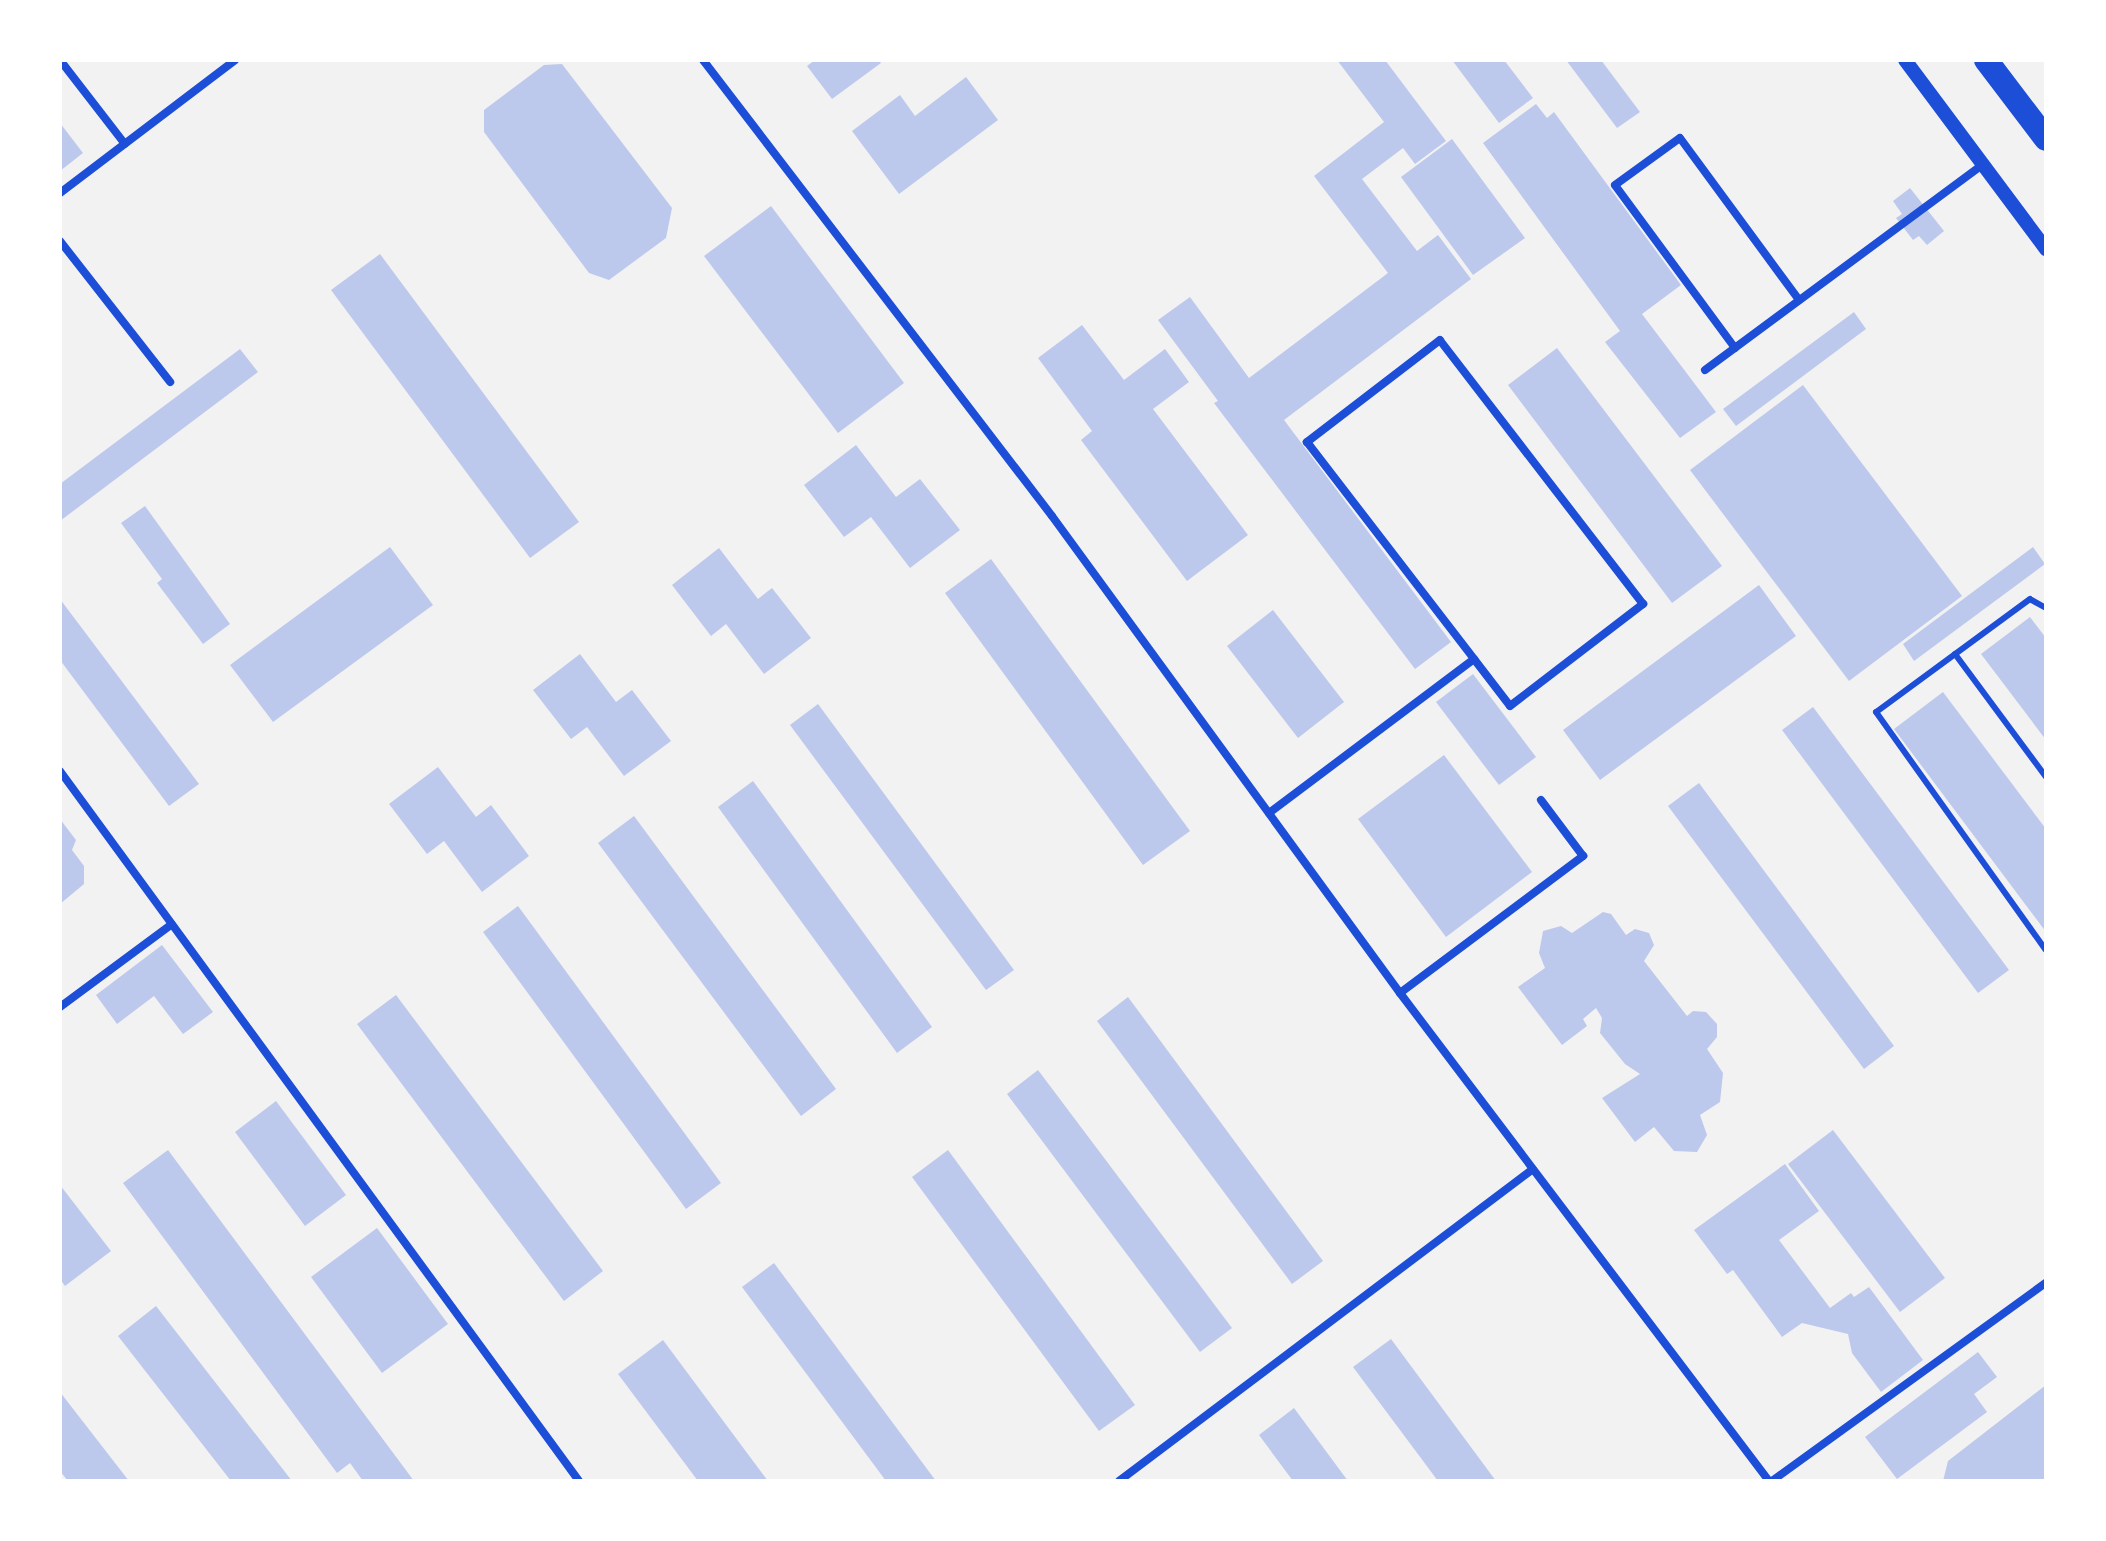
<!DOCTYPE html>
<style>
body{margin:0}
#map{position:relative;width:2106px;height:1541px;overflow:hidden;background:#f2f2f2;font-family:Signika,sans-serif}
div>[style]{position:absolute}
.building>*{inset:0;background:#bdc9ec}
.service>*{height:6px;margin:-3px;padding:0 3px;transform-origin:3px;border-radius:3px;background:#1d4ed8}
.minor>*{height:8px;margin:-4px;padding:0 4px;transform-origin:4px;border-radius:4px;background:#1d4ed8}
.tertiary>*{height:14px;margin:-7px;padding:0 7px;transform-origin:7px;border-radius:7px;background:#1d4ed8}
.motorway>*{height:24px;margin:-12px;padding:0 12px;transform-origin:12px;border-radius:12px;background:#1d4ed8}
span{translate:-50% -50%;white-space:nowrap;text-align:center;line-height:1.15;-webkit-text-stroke:7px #fff;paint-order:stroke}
.frame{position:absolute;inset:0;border:62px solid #fff;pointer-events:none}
</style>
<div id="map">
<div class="building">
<i style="clip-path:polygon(815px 60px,879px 60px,881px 63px,832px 99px,807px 66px)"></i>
<i style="clip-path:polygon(1337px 60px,1385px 60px,1446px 141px,1415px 164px,1403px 148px,1362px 179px,1417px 251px,1438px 235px,1471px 279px,1284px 420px,1451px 642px,1415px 669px,1214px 403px,1218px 401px,1158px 320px,1190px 297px,1249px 378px,1388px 273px,1314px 176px,1384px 122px)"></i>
<i style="clip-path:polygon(1452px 60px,1504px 60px,1533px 98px,1499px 123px)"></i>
<i style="clip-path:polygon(1566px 60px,1601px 60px,1640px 112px,1617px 128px)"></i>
<i style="clip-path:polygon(562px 64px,672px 208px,666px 238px,609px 280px,589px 273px,484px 132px,484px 110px,544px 65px)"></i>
<i style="clip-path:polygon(966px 77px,998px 120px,899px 194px,852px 131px,900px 95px,915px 116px)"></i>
<i style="clip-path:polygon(1536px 104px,1547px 118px,1554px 112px,1681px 285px,1642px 314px,1716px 412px,1680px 438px,1605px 342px,1620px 331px,1483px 143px)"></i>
<i style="clip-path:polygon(60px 123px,83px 153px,60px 171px)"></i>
<i style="clip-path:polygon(1452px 139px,1525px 238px,1473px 275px,1401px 177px)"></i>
<i style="clip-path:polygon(1910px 188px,1944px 231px,1927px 245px,1919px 236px,1913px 240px,1896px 218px,1902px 214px,1893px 201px)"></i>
<i style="clip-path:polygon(771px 206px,904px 383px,838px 433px,704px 256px)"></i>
<i style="clip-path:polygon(380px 254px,579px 522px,530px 558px,331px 290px)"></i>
<i style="clip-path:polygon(1854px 312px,1866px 329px,1736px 426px,1723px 409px)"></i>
<i style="clip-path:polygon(1082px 325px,1124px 380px,1165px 349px,1189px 382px,1153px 409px,1248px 535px,1187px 581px,1081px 440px,1092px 431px,1038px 358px)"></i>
<i style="clip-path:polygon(1557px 348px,1722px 566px,1672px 603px,1508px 385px)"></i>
<i style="clip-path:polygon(240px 349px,258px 372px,60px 521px,60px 484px)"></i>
<i style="clip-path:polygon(1803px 385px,1962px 596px,1849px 681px,1690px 470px)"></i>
<i style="clip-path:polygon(856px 445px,896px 497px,920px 479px,960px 530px,910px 568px,871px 517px,844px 537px,804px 485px)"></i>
<i style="clip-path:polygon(145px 506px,230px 624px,203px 644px,157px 583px,162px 579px,121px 523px)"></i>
<i style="clip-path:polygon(390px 547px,433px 605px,273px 722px,230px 665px)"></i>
<i style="clip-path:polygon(2033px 547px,2045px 564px,1914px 661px,1903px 644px)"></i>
<i style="clip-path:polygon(719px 548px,758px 599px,772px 588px,811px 638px,764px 674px,726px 624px,711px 636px,672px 585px)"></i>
<i style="clip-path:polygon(991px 559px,1190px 831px,1143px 865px,945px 593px)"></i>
<i style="clip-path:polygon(1759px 585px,1796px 636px,1600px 780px,1563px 730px)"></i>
<i style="clip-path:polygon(60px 599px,199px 784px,169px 806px,60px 660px)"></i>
<i style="clip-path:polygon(1273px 610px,1344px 702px,1298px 738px,1227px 646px)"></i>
<i style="clip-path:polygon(2030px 617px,2046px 638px,2046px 740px,1981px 654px)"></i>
<i style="clip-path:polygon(580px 654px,616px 702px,632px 690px,671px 741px,624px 776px,587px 727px,571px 739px,533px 690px)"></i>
<i style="clip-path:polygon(1473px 674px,1536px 757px,1499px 785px,1436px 702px)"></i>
<i style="clip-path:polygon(1943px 692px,2046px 829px,2046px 932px,1894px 729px)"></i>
<i style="clip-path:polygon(818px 704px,1014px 970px,986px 990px,790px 725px)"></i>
<i style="clip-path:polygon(1813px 707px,2009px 970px,1978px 993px,1782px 730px)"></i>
<i style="clip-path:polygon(1444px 755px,1532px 872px,1446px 937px,1358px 819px)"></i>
<i style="clip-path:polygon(438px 767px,476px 817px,491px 805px,529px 856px,482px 892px,444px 841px,427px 854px,389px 804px)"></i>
<i style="clip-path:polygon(753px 781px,932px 1027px,897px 1053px,718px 807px)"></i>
<i style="clip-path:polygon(1699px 783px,1894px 1046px,1864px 1069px,1668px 806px)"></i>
<i style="clip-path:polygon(634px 816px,836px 1089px,801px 1116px,598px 843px)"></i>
<i style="clip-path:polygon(60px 819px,76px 840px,72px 850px,84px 866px,84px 884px,60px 904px)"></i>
<i style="clip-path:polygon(518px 906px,721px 1183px,686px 1209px,483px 932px)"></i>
<i style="clip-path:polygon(1603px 912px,1611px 914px,1626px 935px,1635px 929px,1649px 933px,1654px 945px,1644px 961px,1687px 1016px,1693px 1011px,1706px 1012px,1717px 1024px,1717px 1037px,1707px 1049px,1723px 1073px,1720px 1102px,1700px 1115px,1707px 1135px,1697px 1152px,1674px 1151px,1654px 1127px,1635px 1142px,1602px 1098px,1640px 1074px,1625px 1064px,1600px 1033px,1602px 1018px,1596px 1008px,1583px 1019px,1587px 1026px,1562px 1045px,1518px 987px,1545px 968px,1539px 953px,1543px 931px,1561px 926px,1572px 933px)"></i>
<i style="clip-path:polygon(162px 945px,213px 1012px,183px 1034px,154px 996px,117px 1024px,96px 995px)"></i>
<i style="clip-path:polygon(396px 995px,603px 1271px,564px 1301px,357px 1024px)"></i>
<i style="clip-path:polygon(1128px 997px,1323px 1261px,1292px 1284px,1097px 1021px)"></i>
<i style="clip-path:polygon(1038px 1070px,1232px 1328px,1200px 1352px,1007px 1094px)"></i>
<i style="clip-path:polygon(276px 1101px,346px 1195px,305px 1226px,235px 1132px)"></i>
<i style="clip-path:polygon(1833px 1130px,1945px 1278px,1900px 1312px,1788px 1164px)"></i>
<i style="clip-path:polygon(168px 1150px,414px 1481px,363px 1481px,350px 1463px,337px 1473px,123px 1183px)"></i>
<i style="clip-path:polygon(948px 1150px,1135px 1405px,1099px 1431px,912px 1177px)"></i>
<i style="clip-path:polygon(1785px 1164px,1819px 1211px,1779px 1240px,1830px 1308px,1851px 1293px,1854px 1297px,1869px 1287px,1923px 1360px,1881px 1392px,1852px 1353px,1848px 1334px,1802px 1323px,1782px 1337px,1733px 1270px,1727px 1274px,1694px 1230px)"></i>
<i style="clip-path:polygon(60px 1185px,111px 1251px,65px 1286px,60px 1279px)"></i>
<i style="clip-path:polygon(377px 1228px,448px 1324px,382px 1373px,311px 1277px)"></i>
<i style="clip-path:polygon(774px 1263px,936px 1481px,886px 1481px,742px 1287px)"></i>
<i style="clip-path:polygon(156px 1306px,292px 1481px,231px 1481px,118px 1336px)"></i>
<i style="clip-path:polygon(1391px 1339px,1496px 1481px,1438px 1481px,1353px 1367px)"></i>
<i style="clip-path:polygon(663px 1340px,768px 1481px,698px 1481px,618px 1374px)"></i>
<i style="clip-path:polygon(1978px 1352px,1997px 1377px,1974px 1394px,1987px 1412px,1897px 1479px,1865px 1437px)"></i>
<i style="clip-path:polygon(2046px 1385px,2046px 1481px,1943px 1481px,1948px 1461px)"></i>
<i style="clip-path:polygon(60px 1392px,129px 1481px,68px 1481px,60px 1471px)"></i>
<i style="clip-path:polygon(1294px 1408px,1348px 1481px,1293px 1481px,1259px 1435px)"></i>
</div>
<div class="service">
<i style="left:2046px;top:608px;width:18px;rotate:-151deg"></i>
<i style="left:2030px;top:599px;width:191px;rotate:143.7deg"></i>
<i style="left:1876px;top:712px;width:292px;rotate:54.5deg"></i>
<i style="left:1955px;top:654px;width:153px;rotate:53.5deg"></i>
</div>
<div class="minor">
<i style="left:60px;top:60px;width:106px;rotate:52.3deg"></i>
<i style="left:703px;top:60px;width:574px;rotate:52.57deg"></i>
<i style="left:1052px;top:516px;width:590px;rotate:53.89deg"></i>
<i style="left:1400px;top:993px;width:612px;rotate:52.91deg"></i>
<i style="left:60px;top:193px;width:220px;rotate:-37.2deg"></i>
<i style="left:60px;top:241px;width:179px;rotate:52deg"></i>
<i style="left:1735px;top:348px;width:202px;rotate:-126.4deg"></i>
<i style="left:1615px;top:185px;width:80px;rotate:-35.9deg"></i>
<i style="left:1680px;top:138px;width:201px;rotate:53.7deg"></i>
<i style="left:1705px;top:370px;width:346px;rotate:-36.5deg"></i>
<i style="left:60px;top:771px;width:879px;rotate:53.83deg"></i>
<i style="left:1269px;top:813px;width:256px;rotate:-36.9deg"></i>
<i style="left:1474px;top:659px;width:59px;rotate:52.5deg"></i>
<i style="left:1510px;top:706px;width:168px;rotate:-37.5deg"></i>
<i style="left:1643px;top:604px;width:333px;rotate:-127.6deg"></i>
<i style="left:1440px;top:340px;width:168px;rotate:142.5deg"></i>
<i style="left:1307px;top:442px;width:274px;rotate:52.4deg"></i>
<i style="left:1400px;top:993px;width:229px;rotate:-36.8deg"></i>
<i style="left:1583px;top:856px;width:70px;rotate:-126.9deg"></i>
<i style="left:60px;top:1007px;width:139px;rotate:-36.5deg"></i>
<i style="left:1119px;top:1481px;width:518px;rotate:-37deg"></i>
<i style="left:1772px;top:1481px;width:338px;rotate:-35.9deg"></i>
</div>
<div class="tertiary">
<i style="left:1905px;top:60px;width:236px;rotate:53.3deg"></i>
</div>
<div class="motorway">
<i style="left:1986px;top:60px;width:99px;rotate:52.8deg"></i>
</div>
<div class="frame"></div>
</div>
